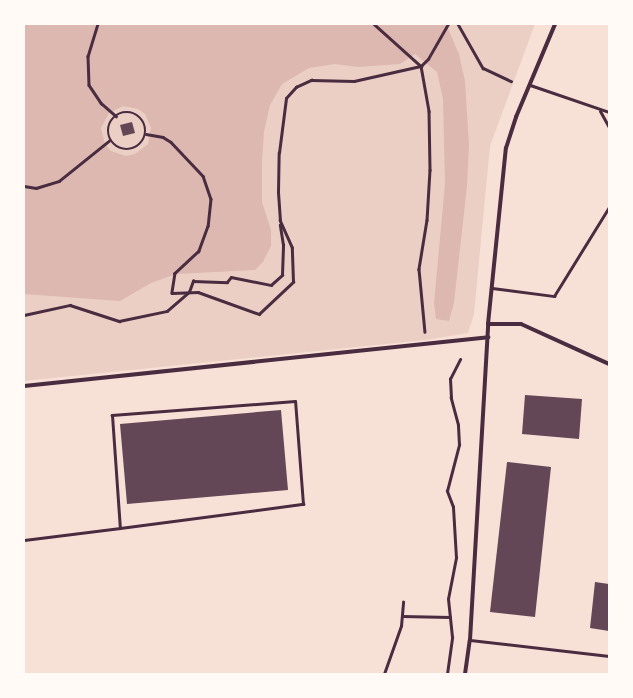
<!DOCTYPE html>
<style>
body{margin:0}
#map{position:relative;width:633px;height:698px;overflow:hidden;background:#f7e1d7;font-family:Figtree,sans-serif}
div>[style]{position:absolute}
.green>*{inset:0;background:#ebcfc5}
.water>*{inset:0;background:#dcb8b0}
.building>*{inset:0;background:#644757}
.path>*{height:2.5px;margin:-1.25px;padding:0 1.25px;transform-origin:1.25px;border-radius:1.25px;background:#4a2c40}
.path>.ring{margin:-1.25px;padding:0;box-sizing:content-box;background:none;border:2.5px solid #4a2c40;border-radius:50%}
.service>*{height:3px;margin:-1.5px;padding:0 1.5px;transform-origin:1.5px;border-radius:1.5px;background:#4a2c40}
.minor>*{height:4px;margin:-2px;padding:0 2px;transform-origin:2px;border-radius:2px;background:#4a2c40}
span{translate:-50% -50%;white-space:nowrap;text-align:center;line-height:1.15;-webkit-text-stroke:3px #fffaf5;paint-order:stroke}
.frame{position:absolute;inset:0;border:25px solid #fffaf5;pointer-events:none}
</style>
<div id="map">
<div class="green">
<i style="clip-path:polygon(24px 24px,535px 24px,490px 146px,474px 314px,468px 333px,426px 340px,24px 381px)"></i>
</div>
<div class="water">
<i style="clip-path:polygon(evenodd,24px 24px,446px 24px,459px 54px,465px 81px,469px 145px,467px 186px,454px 303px,449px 321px,436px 319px,434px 303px,445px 184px,443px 99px,437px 72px,415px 54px,400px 64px,358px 67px,335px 64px,309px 68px,282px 84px,270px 105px,264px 132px,262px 162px,262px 202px,271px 230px,271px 246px,263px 262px,255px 270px,176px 274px,151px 283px,120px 301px,24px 294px,24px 24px,123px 106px,138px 109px,145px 114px,151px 128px,148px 144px,135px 154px,126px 156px,111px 151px,105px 144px,101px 128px,109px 113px,123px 106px)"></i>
</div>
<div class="building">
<i style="clip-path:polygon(132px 122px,135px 133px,123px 136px,120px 125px)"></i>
<i style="clip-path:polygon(525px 395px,582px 399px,579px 439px,522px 434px)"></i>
<i style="clip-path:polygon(281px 410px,288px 490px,127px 504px,120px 424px)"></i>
<i style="clip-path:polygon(507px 462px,551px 467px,535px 617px,490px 612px)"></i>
<i style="clip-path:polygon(595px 582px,609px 584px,609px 631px,590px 628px)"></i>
</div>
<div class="path">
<i style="left:98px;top:24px;width:34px;rotate:107deg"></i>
<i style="left:88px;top:56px;width:29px;rotate:88deg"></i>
<i style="left:89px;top:85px;width:22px;rotate:56deg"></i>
<i style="left:101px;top:103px;width:20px;rotate:41deg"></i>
<i style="left:374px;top:24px;width:63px;rotate:41.8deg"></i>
<i style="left:421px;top:66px;width:46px;rotate:79.9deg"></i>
<i style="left:429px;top:111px;width:59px;rotate:89deg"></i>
<i style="left:430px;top:170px;width:50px;rotate:93.4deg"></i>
<i style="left:427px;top:220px;width:50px;rotate:99.3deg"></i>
<i style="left:419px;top:269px;width:63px;rotate:84.6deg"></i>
<i style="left:458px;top:24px;width:51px;rotate:60.4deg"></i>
<i style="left:483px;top:68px;width:31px;rotate:25deg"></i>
<i class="ring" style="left:108px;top:112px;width:35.5px;height:35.5px"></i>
<i style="left:146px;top:134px;width:17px;rotate:10deg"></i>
<i style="left:163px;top:137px;width:9px;rotate:32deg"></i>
<i style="left:171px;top:142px;width:47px;rotate:46.7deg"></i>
<i style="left:203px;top:176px;width:24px;rotate:71deg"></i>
<i style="left:211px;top:199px;width:27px;rotate:96deg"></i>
<i style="left:208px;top:226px;width:27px;rotate:110deg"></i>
<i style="left:199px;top:251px;width:33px;rotate:137deg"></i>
<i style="left:175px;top:273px;width:20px;rotate:99deg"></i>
<i style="left:172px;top:293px;width:26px;rotate:-2deg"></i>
<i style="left:198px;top:292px;width:65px;rotate:19.8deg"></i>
<i style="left:259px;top:314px;width:47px;rotate:-43.3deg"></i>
<i style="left:293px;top:282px;width:34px;rotate:-92deg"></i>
<i style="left:292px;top:248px;width:30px;rotate:-114deg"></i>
<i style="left:280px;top:221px;width:29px;rotate:-94deg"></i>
<i style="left:278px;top:192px;width:39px;rotate:-89deg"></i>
<i style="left:279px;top:153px;width:55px;rotate:-82.7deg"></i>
<i style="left:286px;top:98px;width:15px;rotate:-48deg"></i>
<i style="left:296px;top:87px;width:17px;rotate:-25deg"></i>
<i style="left:311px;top:80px;width:43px;rotate:1.3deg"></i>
<i style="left:354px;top:81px;width:69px;rotate:-12.6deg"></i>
<i style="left:421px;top:66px;width:10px;rotate:-45deg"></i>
<i style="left:428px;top:59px;width:40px;rotate:-60.3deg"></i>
<i style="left:24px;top:186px;width:12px;rotate:9deg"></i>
<i style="left:36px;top:188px;width:24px;rotate:-17deg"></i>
<i style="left:59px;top:181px;width:65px;rotate:-38.8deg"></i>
<i style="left:24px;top:315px;width:47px;rotate:-12.3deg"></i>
<i style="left:70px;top:305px;width:52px;rotate:18.1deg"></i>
<i style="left:119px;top:321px;width:49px;rotate:-11.8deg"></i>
<i style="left:167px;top:311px;width:29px;rotate:-41deg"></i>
<i style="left:189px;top:292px;width:12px;rotate:-70deg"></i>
<i style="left:193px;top:281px;width:34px;rotate:2deg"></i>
<i style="left:227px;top:282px;width:6px;rotate:-51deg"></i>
<i style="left:231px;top:277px;width:41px;rotate:11.3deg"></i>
<i style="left:271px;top:285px;width:15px;rotate:-42deg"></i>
<i style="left:282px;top:275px;width:30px;rotate:-88deg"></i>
<i style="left:283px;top:245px;width:20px;rotate:-99deg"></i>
<i style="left:402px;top:616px;width:48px;rotate:1.2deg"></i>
<i style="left:384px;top:674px;width:51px;rotate:-70.5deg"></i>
<i style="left:401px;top:626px;width:24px;rotate:-85deg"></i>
<i style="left:447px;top:674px;width:37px;rotate:-82deg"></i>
<i style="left:452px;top:637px;width:38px;rotate:-96deg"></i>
<i style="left:448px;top:599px;width:42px;rotate:-79deg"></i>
<i style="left:456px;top:558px;width:51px;rotate:-93.4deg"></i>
<i style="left:453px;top:507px;width:17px;rotate:-111deg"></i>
<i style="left:447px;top:491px;width:48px;rotate:-75.4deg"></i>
<i style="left:459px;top:445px;width:20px;rotate:-93deg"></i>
<i style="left:458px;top:425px;width:28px;rotate:-105deg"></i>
<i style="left:451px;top:398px;width:19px;rotate:-93deg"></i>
<i style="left:450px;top:379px;width:22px;rotate:-63deg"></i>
</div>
<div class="service">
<i style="left:530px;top:85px;width:83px;rotate:18.9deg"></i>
<i style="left:600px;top:111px;width:18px;rotate:61deg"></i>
<i style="left:492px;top:288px;width:63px;rotate:7.4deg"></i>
<i style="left:554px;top:296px;width:105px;rotate:-58.3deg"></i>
<i style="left:24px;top:540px;width:97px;rotate:-7.1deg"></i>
<i style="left:120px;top:528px;width:185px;rotate:-7.5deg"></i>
<i style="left:303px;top:504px;width:103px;rotate:-94.4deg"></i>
<i style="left:295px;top:401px;width:184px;rotate:175.6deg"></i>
<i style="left:112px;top:415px;width:113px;rotate:86deg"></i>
<i style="left:470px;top:640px;width:140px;rotate:6.6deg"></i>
</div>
<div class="minor">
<i style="left:488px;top:324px;width:33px"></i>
<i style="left:521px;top:324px;width:97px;rotate:24.4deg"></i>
<i style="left:24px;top:386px;width:467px;rotate:-6deg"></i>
<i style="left:465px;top:674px;width:34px;rotate:-82deg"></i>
<i style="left:470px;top:640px;width:317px;rotate:-86.7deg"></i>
<i style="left:488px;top:324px;width:177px;rotate:-84.2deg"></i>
<i style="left:506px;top:148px;width:33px;rotate:-72deg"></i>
<i style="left:516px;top:117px;width:101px;rotate:-67.2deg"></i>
</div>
<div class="frame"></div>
</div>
